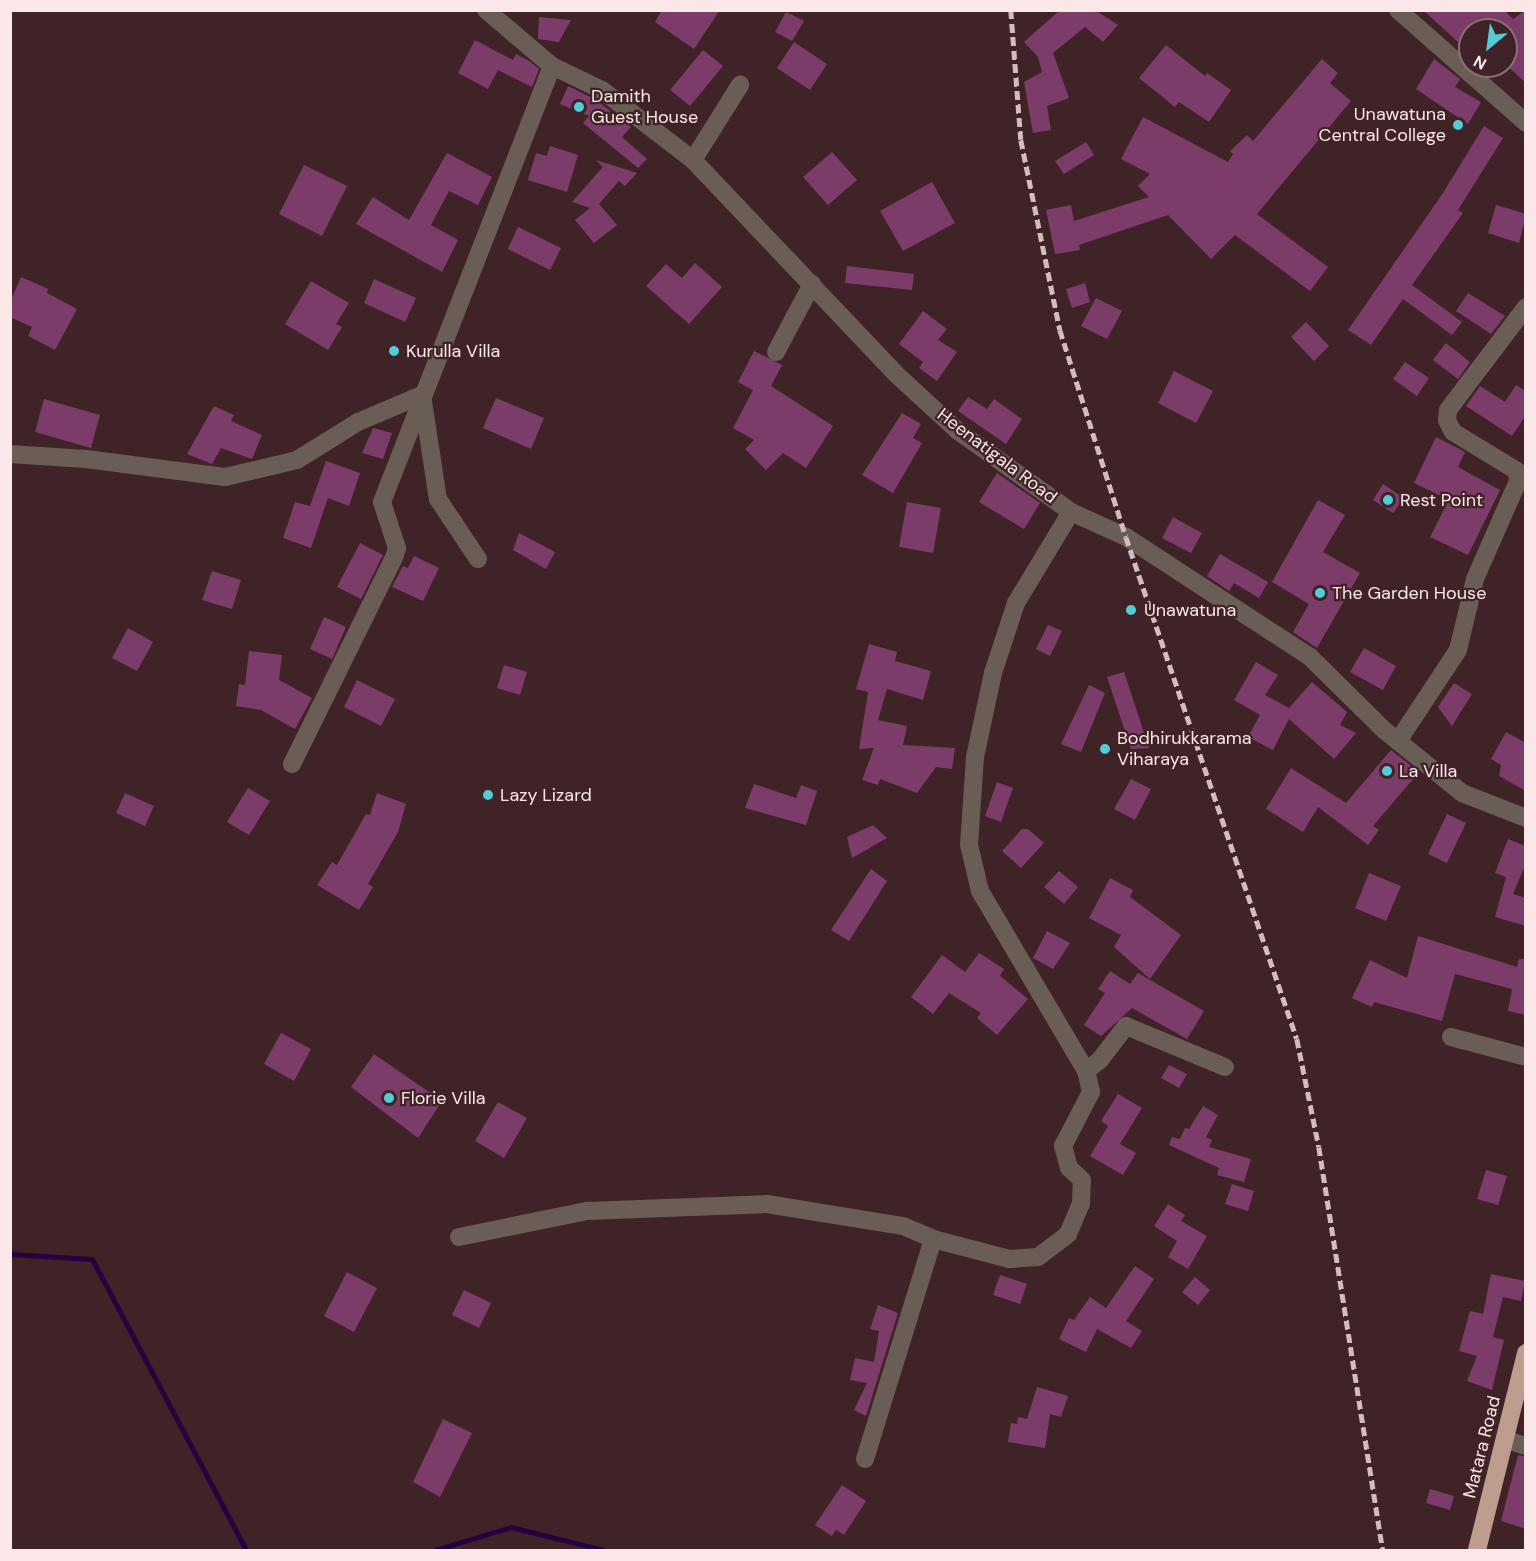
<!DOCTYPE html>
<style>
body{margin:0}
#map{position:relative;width:1536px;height:1561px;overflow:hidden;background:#402326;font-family:"DM Sans",sans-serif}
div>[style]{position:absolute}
.stream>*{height:5px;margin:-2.5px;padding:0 2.5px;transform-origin:2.5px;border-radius:2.5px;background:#25013f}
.building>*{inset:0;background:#7c3c6a}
.street>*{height:18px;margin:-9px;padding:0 9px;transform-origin:9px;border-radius:9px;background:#6a5d56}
.highway>*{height:18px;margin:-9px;padding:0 9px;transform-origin:9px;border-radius:9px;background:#be9d8e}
.rail>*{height:4.5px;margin-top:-2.25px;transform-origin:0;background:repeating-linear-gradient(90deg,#d2bcbe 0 9px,transparent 0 13.5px)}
.dots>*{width:16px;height:16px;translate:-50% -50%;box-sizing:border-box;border:3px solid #402326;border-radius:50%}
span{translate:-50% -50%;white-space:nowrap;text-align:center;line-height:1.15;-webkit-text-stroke:4.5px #402326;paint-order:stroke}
.poi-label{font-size:18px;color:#fbe7e8}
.left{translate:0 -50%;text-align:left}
.right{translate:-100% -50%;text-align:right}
.street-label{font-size:18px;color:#fbe7e8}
.frame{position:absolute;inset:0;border:12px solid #fbe7e8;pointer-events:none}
.north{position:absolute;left:1458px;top:18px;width:60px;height:60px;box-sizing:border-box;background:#402326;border:2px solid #8b7174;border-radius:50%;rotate:209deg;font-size:16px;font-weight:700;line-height:24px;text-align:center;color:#fbe7e8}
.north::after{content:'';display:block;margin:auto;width:21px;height:27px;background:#52ccd6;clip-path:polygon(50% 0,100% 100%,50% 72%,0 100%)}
</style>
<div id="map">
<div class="stream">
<i style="left:10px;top:1254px;width:82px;rotate:3.5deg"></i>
<i style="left:92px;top:1259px;width:329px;rotate:62.1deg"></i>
<i style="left:435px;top:1550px;width:79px;rotate:-16.8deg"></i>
<i style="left:511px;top:1527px;width:96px;rotate:13.9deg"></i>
</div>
<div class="building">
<i style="clip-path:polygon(662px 10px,720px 10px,694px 49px,655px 22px)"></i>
<i style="clip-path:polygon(1060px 10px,1095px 10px,1118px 25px,1103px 42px,1085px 27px,1053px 53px,1069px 98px,1047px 106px,1051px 130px,1033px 133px,1024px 82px,1042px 72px,1038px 57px,1024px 42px)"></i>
<i style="clip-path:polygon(1423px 10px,1504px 10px,1513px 19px,1526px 10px,1526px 83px,1506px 65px,1506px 30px,1470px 30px,1470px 53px)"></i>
<i style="clip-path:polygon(786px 12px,804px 21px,792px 41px,775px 32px)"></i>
<i style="clip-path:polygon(539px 17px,571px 20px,559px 42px,538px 39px)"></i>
<i style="clip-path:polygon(475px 40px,513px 60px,516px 54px,529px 61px,539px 69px,532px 87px,498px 70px,488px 89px,458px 73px)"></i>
<i style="clip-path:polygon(794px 42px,827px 64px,810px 90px,777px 68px)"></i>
<i style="clip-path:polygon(1166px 45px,1205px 76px,1207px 73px,1231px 90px,1209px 122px,1179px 102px,1175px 107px,1139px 78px)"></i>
<i style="clip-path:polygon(703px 50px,723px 66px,690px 106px,670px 90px)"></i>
<i style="clip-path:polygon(1322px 59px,1338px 73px,1330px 83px,1351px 101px,1257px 214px,1328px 267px,1310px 291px,1235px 235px,1211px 259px,1168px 215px,1079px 245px,1080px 250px,1055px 254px,1046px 210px,1071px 205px,1074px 221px,1149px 197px,1138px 186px,1150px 174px,1121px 159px,1143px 117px,1228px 162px,1233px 154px,1230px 151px,1247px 135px,1253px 141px)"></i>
<i style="clip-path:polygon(1434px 59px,1460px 79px,1455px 87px,1481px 102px,1468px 124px,1416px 89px)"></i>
<i style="clip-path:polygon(568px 86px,596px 100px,631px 127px,622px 137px,647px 159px,638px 168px,583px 123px,589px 116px,560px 104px)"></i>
<i style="clip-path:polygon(1484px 126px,1503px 138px,1458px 210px,1463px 213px,1412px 285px,1462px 322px,1452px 335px,1403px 299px,1371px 345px,1348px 330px,1443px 193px)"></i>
<i style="clip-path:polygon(1086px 142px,1094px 155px,1064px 174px,1055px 161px)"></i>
<i style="clip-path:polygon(550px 146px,578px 155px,567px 192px,528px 180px,536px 153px,547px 156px)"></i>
<i style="clip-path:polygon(832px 152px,857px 180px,828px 205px,803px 177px)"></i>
<i style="clip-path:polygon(447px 153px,492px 177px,478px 205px,449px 191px,431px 225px,458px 240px,442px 272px,356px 224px,373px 197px,409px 220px)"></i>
<i style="clip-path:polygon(596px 160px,637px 173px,625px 186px,619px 181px,599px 204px,617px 225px,594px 243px,575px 220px,590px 208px,572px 202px,603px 167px)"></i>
<i style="clip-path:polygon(304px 165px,347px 186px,322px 236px,279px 214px)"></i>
<i style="clip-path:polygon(932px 182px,955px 223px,903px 251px,880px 211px)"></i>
<i style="clip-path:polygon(1496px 205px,1526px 214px,1519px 243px,1488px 233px)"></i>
<i style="clip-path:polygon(518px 227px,561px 248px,550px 270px,508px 249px)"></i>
<i style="clip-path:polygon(695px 263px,722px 287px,689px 324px,646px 286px,666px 264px,682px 278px)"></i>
<i style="clip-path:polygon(847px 266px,914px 274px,912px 290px,845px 283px)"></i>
<i style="clip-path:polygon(21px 277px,48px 289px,47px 293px,77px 309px,55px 350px,28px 336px,32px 327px,10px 317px,10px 302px)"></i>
<i style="clip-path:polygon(374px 279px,416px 298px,405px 322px,364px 303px)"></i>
<i style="clip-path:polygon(311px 281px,349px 303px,336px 324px,342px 327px,328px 350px,285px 324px)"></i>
<i style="clip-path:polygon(1085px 283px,1090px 302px,1072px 308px,1066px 289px)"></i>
<i style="clip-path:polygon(1468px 293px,1505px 316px,1491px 334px,1456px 311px)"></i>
<i style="clip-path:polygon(1096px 298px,1122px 311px,1107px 339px,1081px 326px)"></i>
<i style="clip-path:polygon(923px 311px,947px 329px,938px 340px,957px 352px,937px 381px,919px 368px,923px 362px,899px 344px)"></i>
<i style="clip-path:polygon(1306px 322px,1329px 346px,1314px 361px,1291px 337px)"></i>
<i style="clip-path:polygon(1446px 343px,1470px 362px,1458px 379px,1433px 360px)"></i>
<i style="clip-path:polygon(754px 351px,782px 365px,771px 386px,833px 426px,806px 468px,783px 453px,766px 470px,745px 449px,754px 440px,733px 428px,753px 390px,738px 382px)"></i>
<i style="clip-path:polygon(1405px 362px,1429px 378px,1417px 396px,1393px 379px)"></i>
<i style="clip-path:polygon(1174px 371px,1213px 391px,1196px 423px,1158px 403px)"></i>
<i style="clip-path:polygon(1516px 385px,1526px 391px,1526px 415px,1512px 436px,1466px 406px,1480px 386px,1505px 402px)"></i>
<i style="clip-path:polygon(968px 397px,987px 409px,994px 399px,1022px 419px,1006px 444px,958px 411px)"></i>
<i style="clip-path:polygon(496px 398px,544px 418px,531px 449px,483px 428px)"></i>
<i style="clip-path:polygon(44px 399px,100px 415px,91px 448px,35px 432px)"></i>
<i style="clip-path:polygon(214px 406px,234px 415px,231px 421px,262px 435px,252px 459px,221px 448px,212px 464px,187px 454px)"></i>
<i style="clip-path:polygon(902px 413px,921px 424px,913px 438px,922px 443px,893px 493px,862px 475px)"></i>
<i style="clip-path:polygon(373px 428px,392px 433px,383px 459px,362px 453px)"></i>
<i style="clip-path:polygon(1436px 437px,1465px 452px,1458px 467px,1500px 490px,1468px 555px,1430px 537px,1449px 500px,1414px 483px)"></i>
<i style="clip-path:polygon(326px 461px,360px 473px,349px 506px,328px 498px,311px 548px,283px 538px,295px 502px,310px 506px)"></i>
<i style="clip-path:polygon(997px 473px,1040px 503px,1024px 529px,979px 502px)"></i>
<i style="clip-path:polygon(1383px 484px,1404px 498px,1393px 513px,1373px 500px)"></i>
<i style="clip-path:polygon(1318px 500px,1345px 515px,1323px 552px,1360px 573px,1317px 648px,1293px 632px,1309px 604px,1272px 582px)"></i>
<i style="clip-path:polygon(907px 502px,941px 508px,933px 553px,899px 547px)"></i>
<i style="clip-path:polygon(1173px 517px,1202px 533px,1191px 553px,1162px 538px)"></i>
<i style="clip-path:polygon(519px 533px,555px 552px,546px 569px,513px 550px)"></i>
<i style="clip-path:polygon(360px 543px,383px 555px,361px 599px,337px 587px)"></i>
<i style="clip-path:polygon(1220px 554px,1268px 582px,1259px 598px,1234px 583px,1229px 591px,1207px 576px)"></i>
<i style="clip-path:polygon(414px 556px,439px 568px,423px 601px,392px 587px,403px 566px,408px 568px)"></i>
<i style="clip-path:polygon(212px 571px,241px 580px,232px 609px,202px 600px)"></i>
<i style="clip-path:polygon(324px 617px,346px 627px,332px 659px,310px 649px)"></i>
<i style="clip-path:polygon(1048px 625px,1062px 631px,1050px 656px,1036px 649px)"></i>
<i style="clip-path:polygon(128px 628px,153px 642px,137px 671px,112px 658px)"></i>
<i style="clip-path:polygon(869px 644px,897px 652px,895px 661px,931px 671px,923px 700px,887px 689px,878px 720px,907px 726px,903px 745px,955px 748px,952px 769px,936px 767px,917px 793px,880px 779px,878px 785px,862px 780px,874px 748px,859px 749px,868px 692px,856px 689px)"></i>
<i style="clip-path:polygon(1364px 648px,1396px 666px,1383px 690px,1350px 672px)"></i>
<i style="clip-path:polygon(249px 651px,282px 655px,279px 680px,312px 698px,295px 729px,261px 710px,236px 706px,239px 684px,245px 685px)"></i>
<i style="clip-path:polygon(1256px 662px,1278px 675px,1265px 695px,1289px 708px,1312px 682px,1347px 712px,1340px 725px,1356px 733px,1334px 759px,1289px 719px,1273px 750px,1248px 737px,1260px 715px,1234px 700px)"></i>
<i style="clip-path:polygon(504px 665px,527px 672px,520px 695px,497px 688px)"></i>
<i style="clip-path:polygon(1124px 672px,1149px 748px,1131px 749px,1107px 677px)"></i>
<i style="clip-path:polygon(357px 680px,395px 699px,381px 726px,344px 707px)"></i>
<i style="clip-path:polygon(1454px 683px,1472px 694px,1452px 726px,1438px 707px)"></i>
<i style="clip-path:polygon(1089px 685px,1105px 693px,1081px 752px,1061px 744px)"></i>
<i style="clip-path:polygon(1506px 732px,1526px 743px,1526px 791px,1499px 776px,1501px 765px,1491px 759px)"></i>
<i style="clip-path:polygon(1391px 750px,1419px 772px,1373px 826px,1379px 830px,1368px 845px,1318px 807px,1303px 832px,1266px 809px,1291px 768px,1346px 803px)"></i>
<i style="clip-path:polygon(1131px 779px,1151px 789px,1135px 820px,1114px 809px)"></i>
<i style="clip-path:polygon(997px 782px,1013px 788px,1001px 822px,985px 816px)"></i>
<i style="clip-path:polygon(754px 784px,796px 798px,801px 785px,817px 791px,806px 825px,745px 808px)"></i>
<i style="clip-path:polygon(248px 788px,270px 801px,249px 835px,227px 822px)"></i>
<i style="clip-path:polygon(125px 793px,154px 806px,145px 826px,116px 813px)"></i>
<i style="clip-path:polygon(377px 793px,406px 804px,398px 832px,368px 884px,373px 887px,359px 910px,317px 885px,332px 862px,337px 865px,366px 814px,370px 815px)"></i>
<i style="clip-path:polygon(1447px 814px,1466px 823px,1447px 863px,1428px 854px)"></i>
<i style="clip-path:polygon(873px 825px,887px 838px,852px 858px,847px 837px)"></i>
<i style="clip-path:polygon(1022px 829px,1028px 829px,1044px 843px,1021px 868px,1002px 851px)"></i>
<i style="clip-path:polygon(1508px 839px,1526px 846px,1526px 863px,1513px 894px,1526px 898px,1526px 926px,1495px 917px,1506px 877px,1495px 873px)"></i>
<i style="clip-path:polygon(871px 869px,887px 881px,849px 941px,831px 930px)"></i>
<i style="clip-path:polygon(1059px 871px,1078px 887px,1064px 904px,1044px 887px)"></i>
<i style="clip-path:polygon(1369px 873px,1401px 886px,1386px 921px,1355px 908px)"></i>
<i style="clip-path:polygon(1110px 878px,1133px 890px,1130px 897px,1181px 935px,1150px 979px,1114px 947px,1121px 935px,1089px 918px)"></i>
<i style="clip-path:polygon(1047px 931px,1070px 943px,1053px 969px,1033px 958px)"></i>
<i style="clip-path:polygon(1418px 936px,1517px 967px,1519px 959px,1526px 959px,1526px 1015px,1508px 1011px,1512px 989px,1455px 974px,1442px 1021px,1374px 1002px,1372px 1007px,1352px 998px,1370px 960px,1407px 978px)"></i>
<i style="clip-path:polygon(979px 953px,1004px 969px,1000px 976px,1028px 999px,997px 1035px,977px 1018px,981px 1013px,949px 993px,933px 1014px,911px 997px,942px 955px,965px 972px)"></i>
<i style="clip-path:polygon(1110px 971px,1130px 984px,1138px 973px,1204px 1011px,1187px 1039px,1132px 1008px,1101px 1036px,1084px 1025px,1105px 993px,1098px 989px)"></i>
<i style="clip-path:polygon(281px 1033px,311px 1049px,294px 1081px,264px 1064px)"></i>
<i style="clip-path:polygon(374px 1054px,442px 1101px,418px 1138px,351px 1087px)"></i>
<i style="clip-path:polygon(1169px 1065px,1187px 1074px,1179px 1088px,1161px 1078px)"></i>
<i style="clip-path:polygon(1118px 1094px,1142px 1108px,1120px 1144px,1136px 1153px,1123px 1175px,1090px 1156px,1108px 1126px,1101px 1121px)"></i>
<i style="clip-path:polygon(498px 1102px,527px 1118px,504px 1158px,475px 1141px)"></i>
<i style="clip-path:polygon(1203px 1106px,1218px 1115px,1206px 1137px,1212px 1140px,1209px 1147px,1251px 1159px,1244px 1182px,1217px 1175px,1219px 1168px,1169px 1145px,1172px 1137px,1180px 1139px,1185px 1128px,1189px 1129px)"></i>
<i style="clip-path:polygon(1486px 1170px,1507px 1176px,1498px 1205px,1477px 1199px)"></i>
<i style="clip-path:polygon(1232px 1184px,1254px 1191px,1248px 1211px,1225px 1204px)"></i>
<i style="clip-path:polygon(1168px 1204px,1185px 1215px,1181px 1221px,1207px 1236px,1188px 1269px,1168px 1257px,1177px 1241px,1154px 1226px)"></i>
<i style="clip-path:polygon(1135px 1266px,1154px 1279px,1126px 1321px,1142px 1331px,1131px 1348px,1097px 1329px,1086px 1352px,1059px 1339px,1069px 1318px,1074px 1320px,1090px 1297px,1106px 1308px)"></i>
<i style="clip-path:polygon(347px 1272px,377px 1288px,354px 1332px,324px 1316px)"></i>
<i style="clip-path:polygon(1491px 1274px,1525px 1281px,1521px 1301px,1503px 1297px,1493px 1337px,1504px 1340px,1492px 1390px,1467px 1381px,1477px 1356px,1459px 1351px,1470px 1311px,1483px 1314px)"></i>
<i style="clip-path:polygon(1000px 1275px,1027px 1284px,1020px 1304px,993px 1295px)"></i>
<i style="clip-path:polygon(1195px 1277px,1210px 1290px,1198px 1305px,1182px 1292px)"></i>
<i style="clip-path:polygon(464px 1290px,491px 1303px,479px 1328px,452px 1315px)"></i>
<i style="clip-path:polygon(878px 1305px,898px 1313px,866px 1416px,854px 1410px,867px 1383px,850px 1380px,855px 1358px,874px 1362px,879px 1331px,870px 1329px)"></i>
<i style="clip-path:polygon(1037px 1387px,1068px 1396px,1061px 1417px,1050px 1414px,1045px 1448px,1008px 1442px,1011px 1423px,1017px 1424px,1018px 1417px,1027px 1419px)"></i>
<i style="clip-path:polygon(443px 1419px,472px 1433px,440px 1497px,413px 1482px)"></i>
<i style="clip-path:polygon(1518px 1455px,1526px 1457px,1526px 1529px,1501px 1521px)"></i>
<i style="clip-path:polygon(842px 1485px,866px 1501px,844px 1535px,836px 1530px,832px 1536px,815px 1525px)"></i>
<i style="clip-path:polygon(1430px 1489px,1454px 1496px,1450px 1510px,1426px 1503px)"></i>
</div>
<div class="street">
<i style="left:486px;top:10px;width:87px;rotate:40.3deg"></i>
<i style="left:552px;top:66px;width:55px;rotate:25.6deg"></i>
<i style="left:602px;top:90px;width:115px;rotate:37.6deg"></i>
<i style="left:693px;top:160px;width:296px;rotate:46.5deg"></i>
<i style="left:897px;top:375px;width:83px;rotate:42.6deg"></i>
<i style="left:958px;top:431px;width:139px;rotate:35.6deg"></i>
<i style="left:1071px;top:512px;width:60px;rotate:24.4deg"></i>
<i style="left:1126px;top:537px;width:220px;rotate:33.1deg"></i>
<i style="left:1310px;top:657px;width:104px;rotate:44.6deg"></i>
<i style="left:1384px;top:730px;width:100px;rotate:38.9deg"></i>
<i style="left:1462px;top:793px;width:69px;rotate:21.3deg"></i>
<i style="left:1398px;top:10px;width:171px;rotate:41.4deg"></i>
<i style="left:693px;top:160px;width:89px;rotate:-57.9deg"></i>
<i style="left:776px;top:352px;width:77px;rotate:-62.1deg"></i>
<i style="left:10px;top:454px;width:76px;rotate:3.8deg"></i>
<i style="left:86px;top:459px;width:140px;rotate:7.4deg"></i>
<i style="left:225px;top:477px;width:74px;rotate:-13.3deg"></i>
<i style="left:297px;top:460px;width:72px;rotate:-31.9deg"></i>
<i style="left:358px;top:422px;width:69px;rotate:-22.9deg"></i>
<i style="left:422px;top:395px;width:105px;rotate:81.3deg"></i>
<i style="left:438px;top:499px;width:72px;rotate:56.3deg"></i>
<i style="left:1398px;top:741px;width:109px;rotate:-56.6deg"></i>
<i style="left:1458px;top:650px;width:73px;rotate:-76.5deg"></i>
<i style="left:1475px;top:579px;width:107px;rotate:-66.3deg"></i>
<i style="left:1518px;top:481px;width:10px;rotate:-96deg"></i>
<i style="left:1517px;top:471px;width:75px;rotate:-148.6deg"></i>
<i style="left:1453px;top:432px;width:13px;rotate:-117deg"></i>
<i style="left:1447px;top:420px;width:10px;rotate:-84deg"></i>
<i style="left:1448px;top:410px;width:129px;rotate:-52.9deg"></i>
<i style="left:292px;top:764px;width:230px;rotate:-63.7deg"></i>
<i style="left:394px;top:558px;width:10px;rotate:-73deg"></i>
<i style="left:397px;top:548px;width:48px;rotate:-108.1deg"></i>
<i style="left:382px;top:502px;width:468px;rotate:-68.7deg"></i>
<i style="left:1451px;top:1037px;width:78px;rotate:14.9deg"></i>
<i style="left:1086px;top:1071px;width:18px;rotate:-38deg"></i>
<i style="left:1100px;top:1060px;width:43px;rotate:-52.6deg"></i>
<i style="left:1126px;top:1026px;width:107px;rotate:22.5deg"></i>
<i style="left:459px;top:1237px;width:131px;rotate:-11.5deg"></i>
<i style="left:587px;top:1211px;width:180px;rotate:-2.2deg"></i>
<i style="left:767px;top:1204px;width:138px;rotate:9.2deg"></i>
<i style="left:903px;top:1226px;width:33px;rotate:23deg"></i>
<i style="left:933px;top:1239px;width:79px;rotate:14.7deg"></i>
<i style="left:1009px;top:1259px;width:29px;rotate:-4deg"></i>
<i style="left:1038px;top:1257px;width:38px;rotate:-37deg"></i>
<i style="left:1068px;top:1234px;width:33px;rotate:-67deg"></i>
<i style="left:1081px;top:1204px;width:24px;rotate:-88deg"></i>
<i style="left:1082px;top:1180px;width:18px;rotate:-137deg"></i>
<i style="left:1069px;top:1168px;width:23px;rotate:-105deg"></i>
<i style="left:1063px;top:1146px;width:61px;rotate:-62.6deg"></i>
<i style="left:1091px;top:1092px;width:22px;rotate:-103deg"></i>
<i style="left:1086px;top:1071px;width:209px;rotate:-120.5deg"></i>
<i style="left:980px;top:891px;width:47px;rotate:-103.4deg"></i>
<i style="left:969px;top:845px;width:88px;rotate:-86.1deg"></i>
<i style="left:975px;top:757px;width:86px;rotate:-77.9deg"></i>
<i style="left:993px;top:673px;width:74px;rotate:-71.8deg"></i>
<i style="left:1016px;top:603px;width:106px;rotate:-58.9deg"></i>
<i style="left:1507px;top:1440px;width:20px;rotate:18deg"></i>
<i style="left:865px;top:1459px;width:230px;rotate:-72.8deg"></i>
</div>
<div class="highway">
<i style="left:1477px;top:1550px;width:203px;rotate:-76deg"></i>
</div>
<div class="rail">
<i style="left:1011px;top:10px;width:130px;rotate:85.6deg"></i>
<i style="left:1021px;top:140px;width:194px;rotate:78.4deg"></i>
<i style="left:1060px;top:330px;width:217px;rotate:72.3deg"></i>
<i style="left:1126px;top:537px;width:530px;rotate:71.19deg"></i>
<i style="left:1297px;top:1039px;width:110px;rotate:78.5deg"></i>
<i style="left:1319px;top:1147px;width:408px;rotate:81deg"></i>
</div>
<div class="dots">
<i style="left:579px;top:107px;background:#52ccd6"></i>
<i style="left:1458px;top:125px;background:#52ccd6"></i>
<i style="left:394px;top:351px;background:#52ccd6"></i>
<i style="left:1388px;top:500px;background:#52ccd6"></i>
<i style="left:1320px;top:593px;background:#52ccd6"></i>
<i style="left:1131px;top:610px;background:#52ccd6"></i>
<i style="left:1105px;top:749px;background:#52ccd6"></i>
<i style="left:1387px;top:771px;background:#52ccd6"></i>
<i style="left:488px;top:795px;background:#52ccd6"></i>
<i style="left:389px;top:1098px;background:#52ccd6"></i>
</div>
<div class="poi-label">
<span class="left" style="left:591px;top:107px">Damith<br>Guest House</span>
<span class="right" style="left:1446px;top:125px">Unawatuna<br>Central College</span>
<span class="left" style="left:406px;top:351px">Kurulla Villa</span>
<span class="left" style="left:1400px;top:500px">Rest Point</span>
<span class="left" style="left:1332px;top:593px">The Garden House</span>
<span class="left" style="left:1144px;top:610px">Unawatuna</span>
<span class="left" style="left:1117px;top:749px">Bodhirukkarama<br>Viharaya</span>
<span class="left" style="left:1399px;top:771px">La Villa</span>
<span class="left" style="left:500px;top:795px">Lazy Lizard</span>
<span class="left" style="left:401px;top:1098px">Florie Villa</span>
</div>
<div class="street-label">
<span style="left:997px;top:456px;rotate:37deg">Heenatigala Road</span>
<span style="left:1482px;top:1447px;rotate:-76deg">Matara Road</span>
</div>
<div class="frame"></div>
<div class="north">N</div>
</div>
